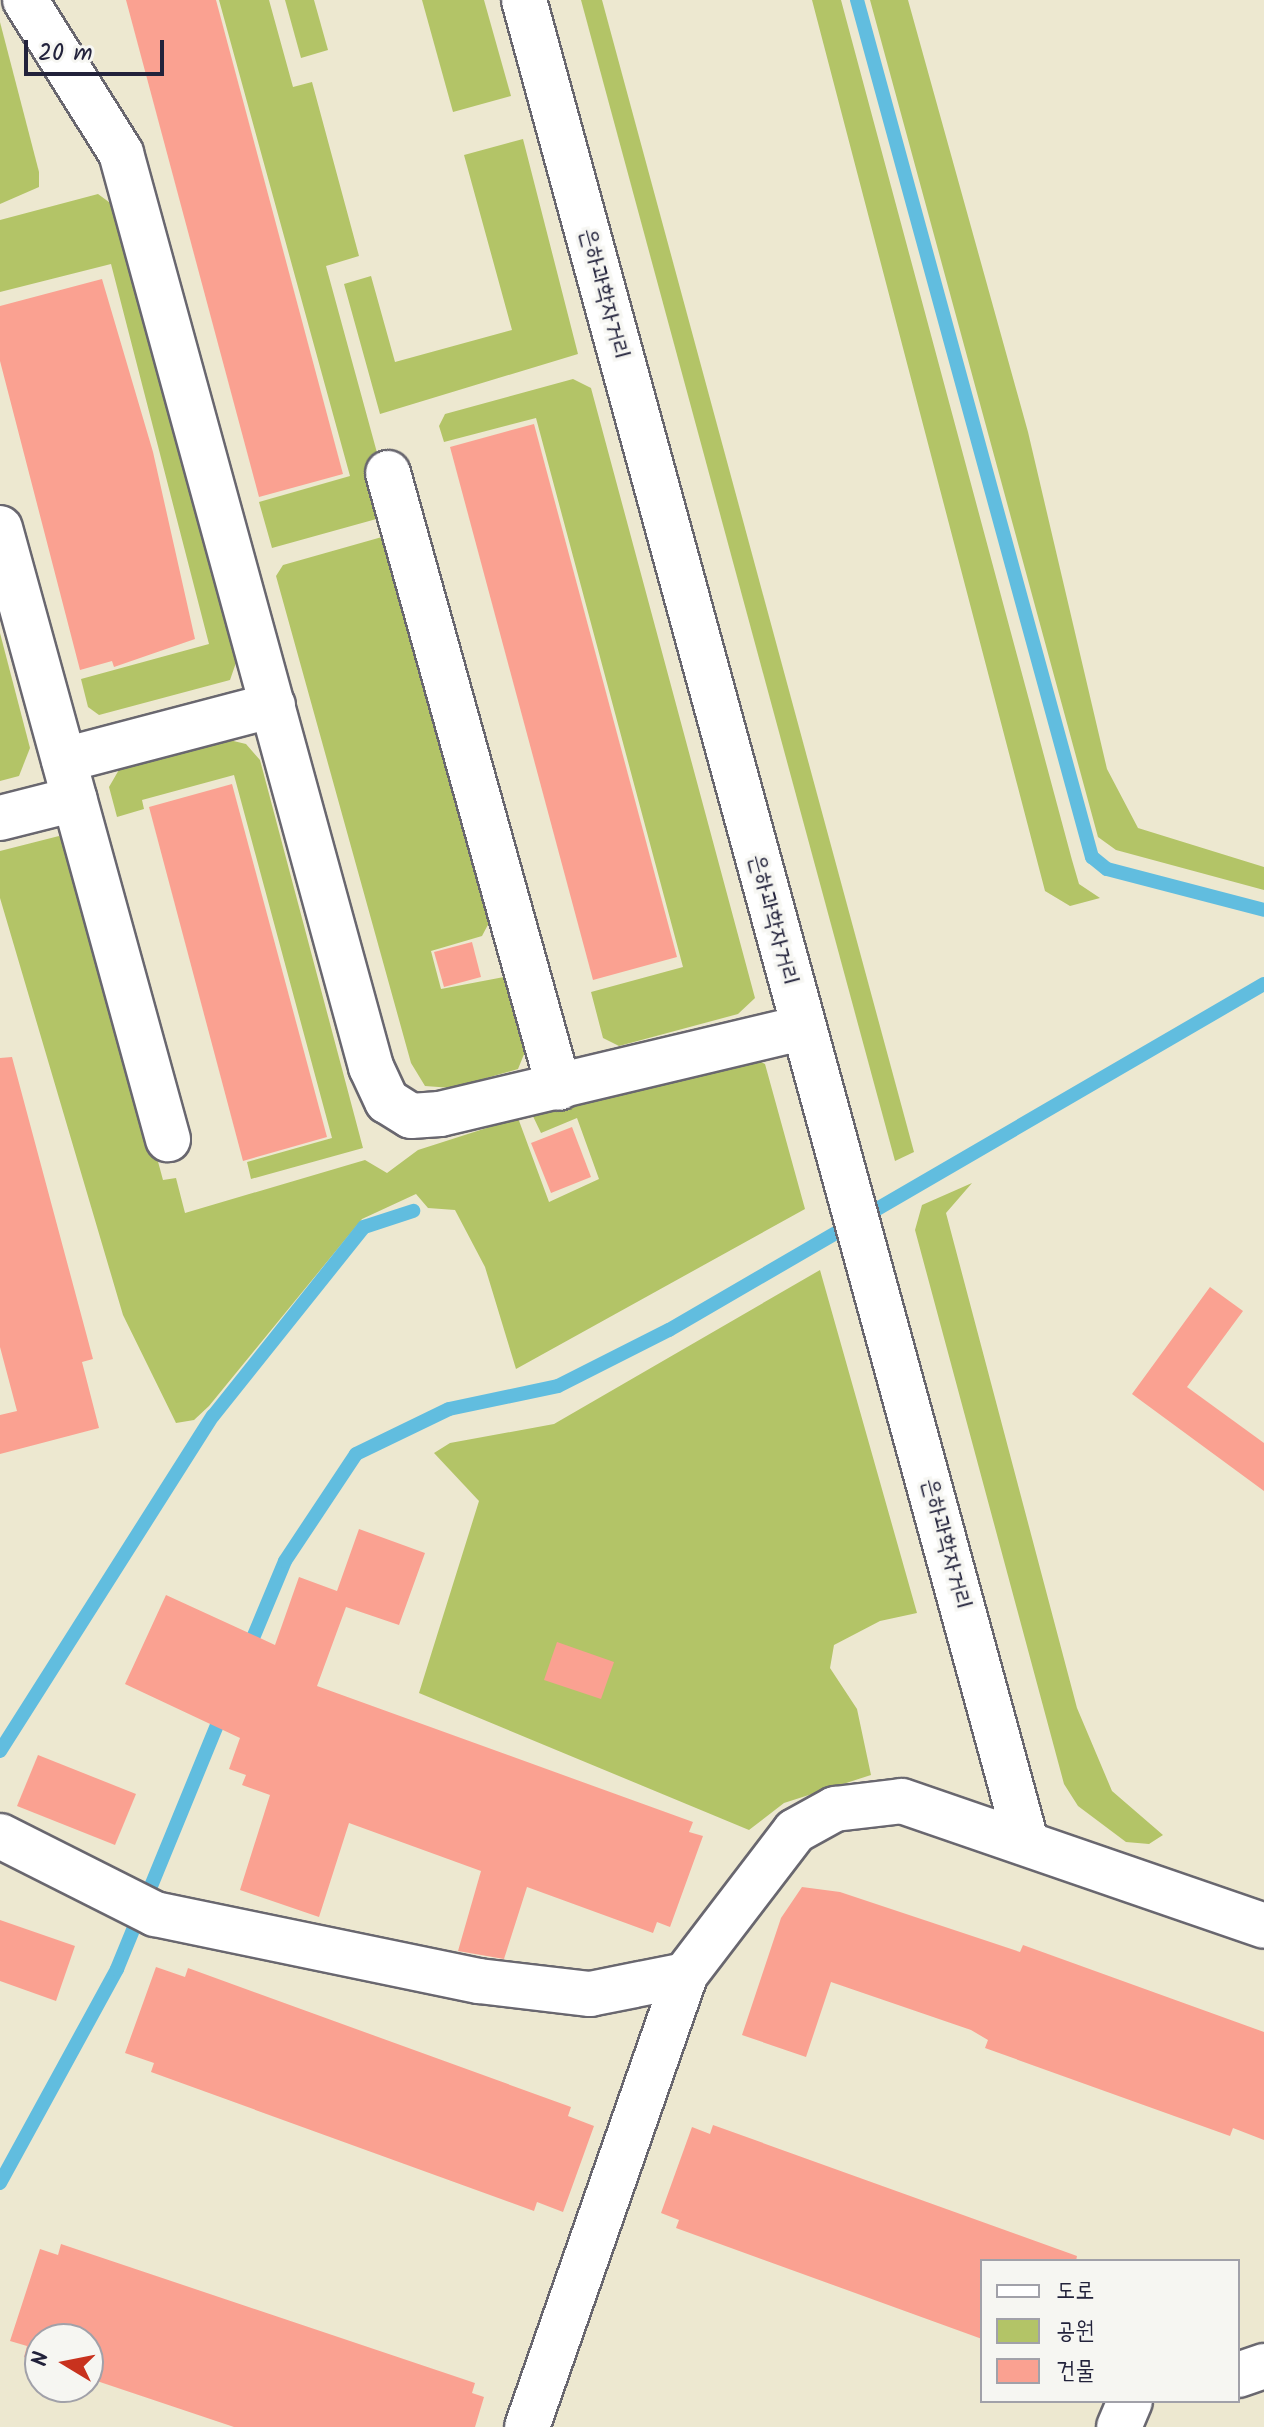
<!DOCTYPE html>
<meta charset="utf-8">
<style>
body{margin:0}
#map{position:relative;width:1264px;height:2427px;overflow:hidden;background:#ede8d0;font-family:Kalam,"Poor Story",sans-serif}
div>[style]{position:absolute}
.green>*{inset:0;background:#b3c467}
.stream>*{height:14px;margin:-7px;padding:0 7px;transform-origin:7px;border-radius:7px;background:#61bddf}
.building>*{inset:0;background:#faa191}
.roads{filter:drop-shadow(2px 0 #69676f) drop-shadow(-2px 0 #69676f) drop-shadow(0 2px #69676f) drop-shadow(0 -2px #69676f)}
.minor>*{height:44px;margin:-22px;padding:0 22px;transform-origin:22px;border-radius:22px;background:#fff}
span{translate:-50% -50%;white-space:nowrap;text-align:center;line-height:1.15;-webkit-text-stroke:7px #f6f6f2;paint-order:stroke}
.street-label{font-size:24px;color:#22223b}
.legend{position:absolute;left:980px;top:2259px;width:260px;height:144px;box-sizing:border-box;background:#f6f6f2;border:2px solid #a1a1a9;margin:0;padding:10px 14px;list-style:none;font-size:24px;color:#22223b}
.legend li{display:flex;align-items:center;gap:16px;height:40px}
.legend b{width:40px;border:2px solid #a1a1a9}
.north{position:absolute;left:24px;top:2323px;width:80px;height:80px;box-sizing:border-box;background:#f6f6f2;border:2px solid #a1a1a9;border-radius:50%;rotate:280deg;font-size:22px;font-weight:700;line-height:32px;text-align:center;color:#22223b}
.north::after{content:'';display:block;margin:auto;width:28px;height:36px;background:#c8321e;clip-path:polygon(50% 0,100% 100%,50% 72%,0 100%)}
.scale{position:absolute;left:24px;top:40px;width:140px;height:36px;box-sizing:border-box;border:4px solid #22223b;border-top:0;padding-left:10px;font-size:24px;line-height:28px;white-space:nowrap;color:#22223b;-webkit-text-stroke:6px #f6f6f2;paint-order:stroke}
</style>
<div id="map">
<div class="green">
<i style="clip-path:polygon(219px 0,269px 0,293px 87px,312px 82px,359px 256px,326px 266px,382px 471px,380px 518px,272px 548px,259px 502px,350px 476px)"></i>
<i style="clip-path:polygon(285px 0,314px 0,328px 50px,301px 58px)"></i>
<i style="clip-path:polygon(422px 0,484px 0,511px 96px,453px 112px)"></i>
<i style="clip-path:polygon(581px 0,602px 0,914px 1152px,895px 1161px)"></i>
<i style="clip-path:polygon(812px 0,841px 0,1072px 860px,1079px 884px,1100px 898px,1070px 906px,1045px 891px)"></i>
<i style="clip-path:polygon(870px 0,908px 0,1028px 432px,1107px 769px,1138px 828px,1264px 867px,1264px 890px,1116px 850px,1098px 837px)"></i>
<i style="clip-path:polygon(0 22px,39px 172px,39px 187px,0 204px)"></i>
<i style="clip-path:polygon(523px 139px,578px 354px,380px 414px,344px 284px,371px 276px,395px 362px,512px 330px,464px 155px)"></i>
<i style="clip-path:polygon(98px 194px,117px 208px,239px 654px,230px 680px,99px 715px,88px 707px,81px 679px,209px 644px,111px 264px,0 292px,0 220px)"></i>
<i style="clip-path:polygon(573px 379px,591px 388px,755px 998px,738px 1014px,619px 1046px,603px 1038px,591px 992px,683px 967px,536px 418px,444px 442px,439px 426px,445px 414px)"></i>
<i style="clip-path:polygon(389px 535px,491px 919px,482px 936px,431px 951px,441px 989px,504px 977px,529px 1042px,518px 1069px,452px 1088px,425px 1086px,411px 1063px,276px 576px,283px 565px)"></i>
<i style="clip-path:polygon(0 633px,30px 748px,19px 776px,0 781px)"></i>
<i style="clip-path:polygon(225px 739px,246px 744px,260px 760px,363px 1148px,251px 1179px,247px 1162px,332px 1138px,234px 775px,142px 800px,144px 809px,117px 817px,109px 787px,120px 768px)"></i>
<i style="clip-path:polygon(59px 836px,75px 855px,163px 1180px,176px 1178px,185px 1213px,365px 1160px,387px 1173px,418px 1150px,518px 1118px,549px 1202px,599px 1179px,577px 1118px,541px 1133px,530px 1110px,752px 1058px,765px 1064px,805px 1209px,516px 1369px,485px 1267px,455px 1210px,428px 1208px,416px 1194px,362px 1219px,209px 1406px,194px 1420px,176px 1423px,123px 1315px,0 898px,0 851px)"></i>
<i style="clip-path:polygon(972px 1183px,946px 1213px,1077px 1708px,1112px 1791px,1163px 1835px,1149px 1844px,1126px 1842px,1078px 1806px,1064px 1784px,915px 1230px,922px 1205px)"></i>
<i style="clip-path:polygon(820px 1270px,917px 1613px,880px 1621px,834px 1645px,830px 1668px,857px 1709px,871px 1775px,784px 1803px,749px 1830px,419px 1693px,479px 1501px,434px 1453px,450px 1443px,554px 1424px)"></i>
</div>
<div class="stream">
<i style="left:857px;top:0;width:889px;rotate:74.67deg"></i>
<i style="left:1092px;top:857px;width:19px;rotate:39deg"></i>
<i style="left:1107px;top:869px;width:162px;rotate:14.6deg"></i>
<i style="left:248px;top:1650px;width:96px;rotate:-67.4deg"></i>
<i style="left:285px;top:1561px;width:128px;rotate:-56.4deg"></i>
<i style="left:356px;top:1454px;width:103px;rotate:-25.8deg"></i>
<i style="left:449px;top:1409px;width:111px;rotate:-11.9deg"></i>
<i style="left:558px;top:1386px;width:124px;rotate:-26.8deg"></i>
<i style="left:669px;top:1330px;width:688px;rotate:-30.18deg"></i>
<i style="left:0;top:1751px;width:397px;rotate:-57.6deg"></i>
<i style="left:213px;top:1416px;width:242px;rotate:-51.4deg"></i>
<i style="left:364px;top:1227px;width:52px;rotate:-18.1deg"></i>
<i style="left:0;top:2183px;width:244px;rotate:-61.3deg"></i>
<i style="left:117px;top:1969px;width:280px;rotate:-67.7deg"></i>
</div>
<div class="building">
<i style="clip-path:polygon(126px 0,216px 0,343px 474px,259px 497px)"></i>
<i style="clip-path:polygon(102px 279px,153px 452px,195px 639px,114px 667px,112px 661px,80px 670px,0 361px,0 306px)"></i>
<i style="clip-path:polygon(534px 424px,677px 957px,593px 980px,450px 447px)"></i>
<i style="clip-path:polygon(232px 784px,327px 1137px,243px 1161px,149px 807px)"></i>
<i style="clip-path:polygon(472px 942px,481px 977px,444px 987px,434px 952px)"></i>
<i style="clip-path:polygon(12px 1057px,93px 1359px,82px 1362px,99px 1428px,0 1454px,0 1415px,17px 1411px,0 1347px,0 1058px)"></i>
<i style="clip-path:polygon(572px 1127px,591px 1177px,551px 1193px,531px 1143px)"></i>
<i style="clip-path:polygon(1210px 1287px,1243px 1311px,1187px 1387px,1264px 1443px,1264px 1491px,1132px 1394px)"></i>
<i style="clip-path:polygon(359px 1529px,425px 1553px,399px 1625px,346px 1607px,317px 1686px,693px 1822px,689px 1832px,703px 1836px,670px 1927px,657px 1922px,653px 1933px,527px 1887px,504px 1959px,458px 1951px,481px 1871px,349px 1823px,319px 1917px,240px 1890px,270px 1795px,242px 1785px,246px 1775px,229px 1769px,240px 1738px,125px 1684px,166px 1595px,275px 1645px,299px 1577px,337px 1591px)"></i>
<i style="clip-path:polygon(557px 1642px,614px 1662px,601px 1699px,544px 1680px)"></i>
<i style="clip-path:polygon(38px 1755px,136px 1794px,115px 1845px,17px 1806px)"></i>
<i style="clip-path:polygon(802px 1887px,840px 1892px,1020px 1952px,1023px 1945px,1264px 2032px,1264px 2140px,1233px 2128px,1230px 2136px,985px 2048px,988px 2040px,971px 2030px,831px 1982px,806px 2057px,742px 2035px,781px 1918px)"></i>
<i style="clip-path:polygon(0 1920px,75px 1946px,56px 2001px,0 1981px)"></i>
<i style="clip-path:polygon(156px 1967px,185px 1977px,188px 1968px,571px 2107px,568px 2116px,594px 2126px,563px 2212px,537px 2202px,534px 2211px,151px 2072px,154px 2063px,125px 2053px)"></i>
<i style="clip-path:polygon(713px 2125px,1077px 2256px,1076px 2261px,982px 2261px,982px 2339px,676px 2228px,679px 2220px,661px 2213px,692px 2127px,710px 2134px)"></i>
<i style="clip-path:polygon(61px 2244px,475px 2383px,472px 2393px,484px 2397px,475px 2427px,234px 2427px,88px 2378px,88px 2339px,40px 2339px,40px 2362px,24px 2357px,27px 2346px,10px 2341px,40px 2249px,58px 2255px)"></i>
</div>
<div class="roads">
<div class="minor">
<i style="left:25px;top:0;width:181px;rotate:57.9deg"></i>
<i style="left:121px;top:153px;width:948px;rotate:74.7deg"></i>
<i style="left:371px;top:1067px;width:38px;rotate:65deg"></i>
<i style="left:387px;top:1101px;width:28px;rotate:32deg"></i>
<i style="left:411px;top:1116px;width:29px;rotate:-4deg"></i>
<i style="left:440px;top:1114px;width:372px;rotate:-13.4deg"></i>
<i style="left:524px;top:0;width:1905px;rotate:74.75deg"></i>
<i style="left:388px;top:473px;width:638px;rotate:74.46deg"></i>
<i style="left:0;top:528px;width:634px;rotate:74.63deg"></i>
<i style="left:64px;top:760px;width:216px;rotate:-14.7deg"></i>
<i style="left:0;top:818px;width:77px;rotate:-14.2deg"></i>
<i style="left:0;top:1836px;width:174px;rotate:26.7deg"></i>
<i style="left:155px;top:1914px;width:331px;rotate:11.7deg"></i>
<i style="left:479px;top:1981px;width:112px;rotate:6.7deg"></i>
<i style="left:590px;top:1994px;width:97px;rotate:-11.3deg"></i>
<i style="left:685px;top:1975px;width:181px;rotate:-52.6deg"></i>
<i style="left:795px;top:1831px;width:46px;rotate:-28.8deg"></i>
<i style="left:835px;top:1809px;width:67px;rotate:-6.8deg"></i>
<i style="left:902px;top:1801px;width:383px;rotate:19deg"></i>
<i style="left:1238px;top:2375px;width:28px;rotate:-19deg"></i>
<i style="left:527px;top:2427px;width:479px;rotate:-70.7deg"></i>
<i style="left:1119px;top:2427px;width:28px;rotate:-67deg"></i>
</div>
</div>
<div class="street-label">
<span style="left:604px;top:294px;rotate:75deg">은하과학자거리</span>
<span style="left:773px;top:920px;rotate:75deg">은하과학자거리</span>
<span style="left:946px;top:1544px;rotate:75deg">은하과학자거리</span>
</div>
<ul class="legend">
<li><b style="height:10px;background:#fff"></b>도로</li>
<li><b style="height:22px;background:#b3c467"></b>공원</li>
<li><b style="height:22px;background:#faa191"></b>건물</li>
</ul>
<div class="north">N</div>
<div class="scale">20 m</div>
</div>
